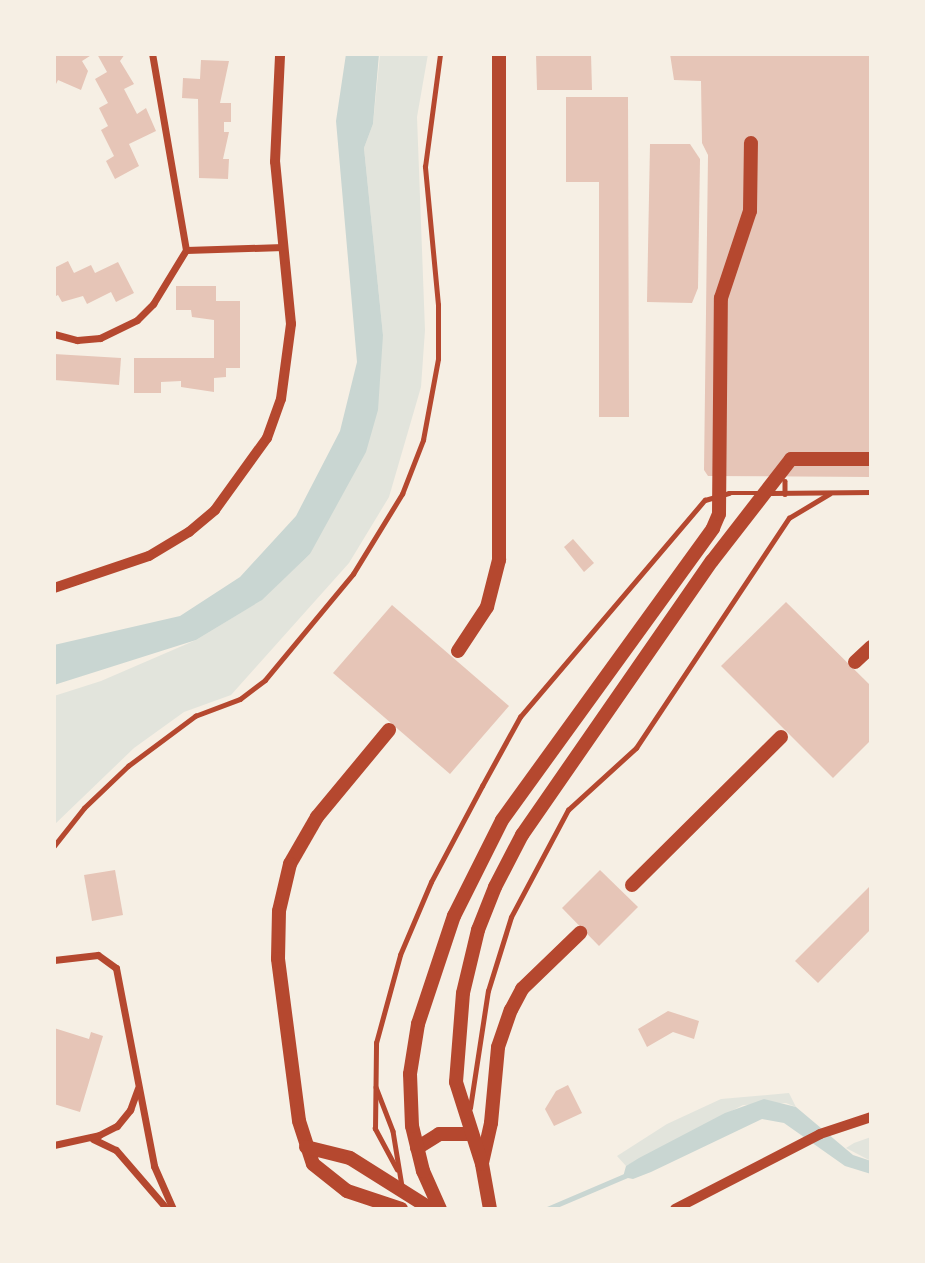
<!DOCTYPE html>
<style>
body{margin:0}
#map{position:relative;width:925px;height:1263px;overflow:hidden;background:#f6efe4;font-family:Karla,sans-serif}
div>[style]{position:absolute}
.green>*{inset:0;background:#e2e4dc}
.water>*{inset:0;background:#c9d6d2}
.stream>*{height:5px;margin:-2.5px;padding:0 2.5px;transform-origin:2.5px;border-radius:2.5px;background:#c9d6d2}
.building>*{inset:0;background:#e6c5b7}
.service>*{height:4.5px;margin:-2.25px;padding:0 2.25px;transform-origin:2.25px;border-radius:2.25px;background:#b5482f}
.minor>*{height:7px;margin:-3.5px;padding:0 3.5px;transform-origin:3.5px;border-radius:3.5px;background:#b5482f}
.tertiary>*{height:10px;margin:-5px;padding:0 5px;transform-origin:5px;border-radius:5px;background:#b5482f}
.secondary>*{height:10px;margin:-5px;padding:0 5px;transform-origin:5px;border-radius:5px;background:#b5482f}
.trunk>*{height:14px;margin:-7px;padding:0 7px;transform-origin:7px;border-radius:7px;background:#b5482f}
span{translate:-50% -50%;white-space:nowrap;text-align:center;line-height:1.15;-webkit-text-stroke:5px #f6efe4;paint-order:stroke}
.frame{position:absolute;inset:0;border:56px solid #f6efe4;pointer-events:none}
</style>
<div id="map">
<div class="green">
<i style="clip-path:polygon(380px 54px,428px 54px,417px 117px,425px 330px,421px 387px,389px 497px,349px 563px,231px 695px,184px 712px,134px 748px,54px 825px,54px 696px,101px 681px,196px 640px,260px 601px,310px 554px,383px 335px,364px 148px,373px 124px)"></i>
<i style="clip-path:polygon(789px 1093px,796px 1107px,786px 1103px,743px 1105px,626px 1166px,617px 1156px,667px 1124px,721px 1099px)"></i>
<i style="clip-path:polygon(871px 1137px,871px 1161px,846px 1148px,854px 1143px)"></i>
</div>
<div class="water">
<i style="clip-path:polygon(346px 54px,379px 54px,373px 124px,364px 148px,383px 335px,378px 410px,366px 452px,310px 554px,262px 600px,196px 640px,54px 685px,54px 645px,180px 616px,240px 577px,296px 516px,340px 431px,357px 362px,336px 121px)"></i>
<i style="clip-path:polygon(764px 1099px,796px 1107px,853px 1155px,871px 1161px,871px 1174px,845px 1166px,784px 1123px,762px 1119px,651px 1172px,633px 1179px,623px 1177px,626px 1166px,639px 1158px,725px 1113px)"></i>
</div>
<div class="stream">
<i style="left:547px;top:1209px;width:89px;rotate:-23.1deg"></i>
</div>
<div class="building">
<i style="clip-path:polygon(54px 54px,93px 54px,82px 61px,88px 71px,81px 90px,58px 80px,54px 88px)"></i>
<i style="clip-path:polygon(97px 54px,125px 54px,120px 61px,134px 84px,124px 89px,137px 114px,146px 108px,156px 131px,129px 144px,139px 166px,115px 179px,106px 161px,114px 156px,101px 130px,108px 126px,99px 108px,108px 103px,95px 79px,107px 72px)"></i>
<i style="clip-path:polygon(536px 54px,591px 54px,592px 90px,537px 90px)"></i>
<i style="clip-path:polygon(670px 54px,871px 54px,871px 477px,708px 476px,704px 470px,708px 155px,702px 143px,701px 81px,674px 80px)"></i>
<i style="clip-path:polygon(201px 60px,229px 61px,220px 103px,231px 103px,231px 122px,224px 122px,224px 132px,229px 132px,223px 159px,229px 159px,228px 179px,199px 178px,198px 99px,182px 98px,183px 78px,200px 79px)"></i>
<i style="clip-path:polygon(566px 97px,628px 97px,629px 417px,599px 417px,599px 182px,566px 182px)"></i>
<i style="clip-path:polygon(650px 144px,690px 144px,700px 159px,698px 288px,692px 303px,647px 302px)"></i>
<i style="clip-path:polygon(68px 261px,74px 273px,91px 265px,95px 273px,118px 262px,134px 293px,116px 302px,111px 292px,87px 304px,83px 296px,62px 302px,58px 295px,54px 297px,54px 268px)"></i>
<i style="clip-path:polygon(176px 286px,216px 286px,216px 301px,240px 301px,240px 368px,226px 368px,226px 377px,214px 378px,214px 392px,181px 387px,181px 381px,161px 382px,161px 393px,134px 393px,134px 358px,214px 358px,214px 320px,192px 317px,191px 310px,176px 310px)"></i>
<i style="clip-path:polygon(54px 354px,121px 358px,119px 385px,54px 380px)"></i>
<i style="clip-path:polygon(573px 539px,594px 563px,584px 572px,564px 547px)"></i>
<i style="clip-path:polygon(786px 602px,871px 686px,871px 740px,833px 778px,721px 666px)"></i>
<i style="clip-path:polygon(392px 605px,509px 706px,450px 774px,333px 673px)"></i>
<i style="clip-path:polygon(115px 870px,123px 915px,92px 921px,84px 875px)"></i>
<i style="clip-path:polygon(600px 870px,638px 907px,599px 946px,562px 908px)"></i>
<i style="clip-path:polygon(871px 885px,871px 929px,818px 983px,795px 961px)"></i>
<i style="clip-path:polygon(668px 1011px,699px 1021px,694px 1039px,673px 1032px,647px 1047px,638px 1029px)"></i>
<i style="clip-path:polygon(54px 1028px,89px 1039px,91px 1032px,103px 1036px,80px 1112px,54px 1104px)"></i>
<i style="clip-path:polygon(568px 1085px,582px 1113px,554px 1126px,545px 1109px,556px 1091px)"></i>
</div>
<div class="service">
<i style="left:785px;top:481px;width:13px;rotate:90deg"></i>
<i style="left:770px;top:493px;width:101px;rotate:-0.6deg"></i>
<i style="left:54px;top:846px;width:48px;rotate:-51.7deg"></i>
<i style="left:84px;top:808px;width:61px;rotate:-43.7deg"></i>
<i style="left:128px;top:766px;width:84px;rotate:-36.7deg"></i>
<i style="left:195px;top:716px;width:48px;rotate:-20.7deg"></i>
<i style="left:240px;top:699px;width:31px;rotate:-37deg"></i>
<i style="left:265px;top:680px;width:138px;rotate:-50.3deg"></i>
<i style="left:353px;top:574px;width:94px;rotate:-58.5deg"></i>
<i style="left:402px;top:494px;width:58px;rotate:-68.7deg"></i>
<i style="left:423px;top:440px;width:82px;rotate:-79.5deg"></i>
<i style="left:438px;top:359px;width:54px;rotate:-90deg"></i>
<i style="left:438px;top:305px;width:139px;rotate:-95.4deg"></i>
<i style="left:425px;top:167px;width:114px;rotate:-82.4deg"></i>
<i style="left:376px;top:1087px;width:47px;rotate:68.9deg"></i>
<i style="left:393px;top:1131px;width:56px;rotate:80.7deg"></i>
<i style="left:470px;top:1108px;width:118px;rotate:-81.3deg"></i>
<i style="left:488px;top:991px;width:77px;rotate:-72.7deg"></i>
<i style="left:511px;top:917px;width:121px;rotate:-62deg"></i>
<i style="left:568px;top:810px;width:92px;rotate:-42.4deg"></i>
<i style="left:636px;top:748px;width:276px;rotate:-56.4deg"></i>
<i style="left:789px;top:518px;width:47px;rotate:-31deg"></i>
<i style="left:397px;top:1170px;width:47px;rotate:-118.2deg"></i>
<i style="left:375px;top:1129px;width:86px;rotate:-89.3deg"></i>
<i style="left:376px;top:1043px;width:91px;rotate:-74.7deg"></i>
<i style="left:400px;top:955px;width:79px;rotate:-67deg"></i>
<i style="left:431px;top:882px;width:109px;rotate:-62deg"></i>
<i style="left:482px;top:786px;width:79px;rotate:-61.2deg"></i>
<i style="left:520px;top:717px;width:285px;rotate:-49.6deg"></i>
<i style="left:705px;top:500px;width:25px;rotate:-16deg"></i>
<i style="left:729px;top:493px;width:32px"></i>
</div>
<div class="minor">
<i style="left:186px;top:250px;width:97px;rotate:-1.8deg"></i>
<i style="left:54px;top:334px;width:24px;rotate:15deg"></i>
<i style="left:77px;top:340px;width:23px;rotate:-5deg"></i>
<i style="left:100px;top:338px;width:41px;rotate:-25.9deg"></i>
<i style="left:137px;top:320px;width:23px;rotate:-45deg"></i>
<i style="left:153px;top:304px;width:63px;rotate:-58.6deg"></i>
<i style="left:186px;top:250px;width:199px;rotate:-99.8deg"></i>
<i style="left:54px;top:960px;width:44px;rotate:-6.5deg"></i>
<i style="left:98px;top:955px;width:22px;rotate:36deg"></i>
<i style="left:116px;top:968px;width:202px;rotate:79.1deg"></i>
<i style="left:154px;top:1166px;width:47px;rotate:66.2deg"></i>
<i style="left:93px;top:1139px;width:25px;rotate:26deg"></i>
<i style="left:116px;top:1150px;width:78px;rotate:49.2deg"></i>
<i style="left:54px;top:1145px;width:46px;rotate:-12.5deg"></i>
<i style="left:99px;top:1135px;width:20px;rotate:-27deg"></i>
<i style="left:117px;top:1126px;width:21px;rotate:-51deg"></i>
<i style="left:130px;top:1110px;width:23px;rotate:-70deg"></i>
</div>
<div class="tertiary">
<i style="left:675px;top:1209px;width:163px;rotate:-27.3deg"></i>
<i style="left:820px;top:1134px;width:54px;rotate:-18.4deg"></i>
</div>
<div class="secondary">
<i style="left:54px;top:588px;width:100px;rotate:-18.6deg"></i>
<i style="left:149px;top:556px;width:47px;rotate:-31deg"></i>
<i style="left:189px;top:532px;width:34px;rotate:-40deg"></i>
<i style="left:215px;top:510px;width:89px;rotate:-54.2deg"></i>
<i style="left:267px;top:438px;width:41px;rotate:-70.3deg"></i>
<i style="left:281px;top:399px;width:76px;rotate:-82.4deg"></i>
<i style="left:291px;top:324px;width:163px;rotate:-95.6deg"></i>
<i style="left:275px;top:162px;width:108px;rotate:-87.3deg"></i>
</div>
<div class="trunk">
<i style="left:458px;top:651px;width:53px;rotate:-56.6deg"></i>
<i style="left:487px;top:607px;width:49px;rotate:-75.7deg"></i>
<i style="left:499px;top:560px;width:506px;rotate:-90deg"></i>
<i style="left:855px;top:662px;width:22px;rotate:-43deg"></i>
<i style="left:389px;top:730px;width:113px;rotate:129.6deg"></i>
<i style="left:317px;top:817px;width:54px;rotate:119.9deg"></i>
<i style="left:290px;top:864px;width:48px;rotate:103.2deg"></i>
<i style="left:279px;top:911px;width:48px;rotate:91.2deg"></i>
<i style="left:278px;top:959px;width:163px;rotate:82.6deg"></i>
<i style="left:299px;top:1121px;width:45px;rotate:72deg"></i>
<i style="left:313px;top:1164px;width:43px;rotate:38.5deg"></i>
<i style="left:347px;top:1191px;width:57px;rotate:18.4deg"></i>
<i style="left:632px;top:885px;width:210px;rotate:-44.8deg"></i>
<i style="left:306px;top:1147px;width:45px;rotate:14deg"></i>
<i style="left:350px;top:1158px;width:96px;rotate:32.2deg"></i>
<i style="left:417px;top:1148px;width:26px;rotate:-32deg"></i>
<i style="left:439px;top:1134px;width:33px"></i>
<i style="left:482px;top:1163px;width:41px;rotate:-77.3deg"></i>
<i style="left:491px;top:1123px;width:76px;rotate:-84.7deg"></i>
<i style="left:498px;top:1047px;width:39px;rotate:-71deg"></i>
<i style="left:511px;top:1010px;width:24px;rotate:-62deg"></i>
<i style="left:522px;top:989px;width:81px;rotate:-44deg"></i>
<i style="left:440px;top:1209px;width:42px;rotate:-114.1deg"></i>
<i style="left:423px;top:1171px;width:46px;rotate:-103.7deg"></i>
<i style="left:412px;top:1126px;width:52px;rotate:-92.2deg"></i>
<i style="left:410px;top:1074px;width:51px;rotate:-80.9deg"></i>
<i style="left:418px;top:1024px;width:114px;rotate:-71.6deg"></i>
<i style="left:454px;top:916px;width:107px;rotate:-63.4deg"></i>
<i style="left:502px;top:820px;width:360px;rotate:-54.1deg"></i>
<i style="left:713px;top:528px;width:15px;rotate:-67deg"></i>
<i style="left:719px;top:514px;width:216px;rotate:-89.5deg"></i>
<i style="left:721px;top:298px;width:92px;rotate:-71.6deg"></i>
<i style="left:750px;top:211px;width:68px;rotate:-89.2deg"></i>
<i style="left:490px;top:1209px;width:46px;rotate:-100.1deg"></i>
<i style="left:482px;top:1164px;width:86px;rotate:-107.6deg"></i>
<i style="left:456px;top:1082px;width:89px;rotate:-85.5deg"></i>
<i style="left:463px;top:993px;width:65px;rotate:-76.6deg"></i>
<i style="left:478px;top:930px;width:46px;rotate:-68.4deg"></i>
<i style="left:495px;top:887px;width:59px;rotate:-62.6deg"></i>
<i style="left:522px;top:835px;width:333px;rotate:-55.3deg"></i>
<i style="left:712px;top:561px;width:129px;rotate:-52.2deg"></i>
<i style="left:791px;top:459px;width:80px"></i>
</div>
<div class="frame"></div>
</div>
